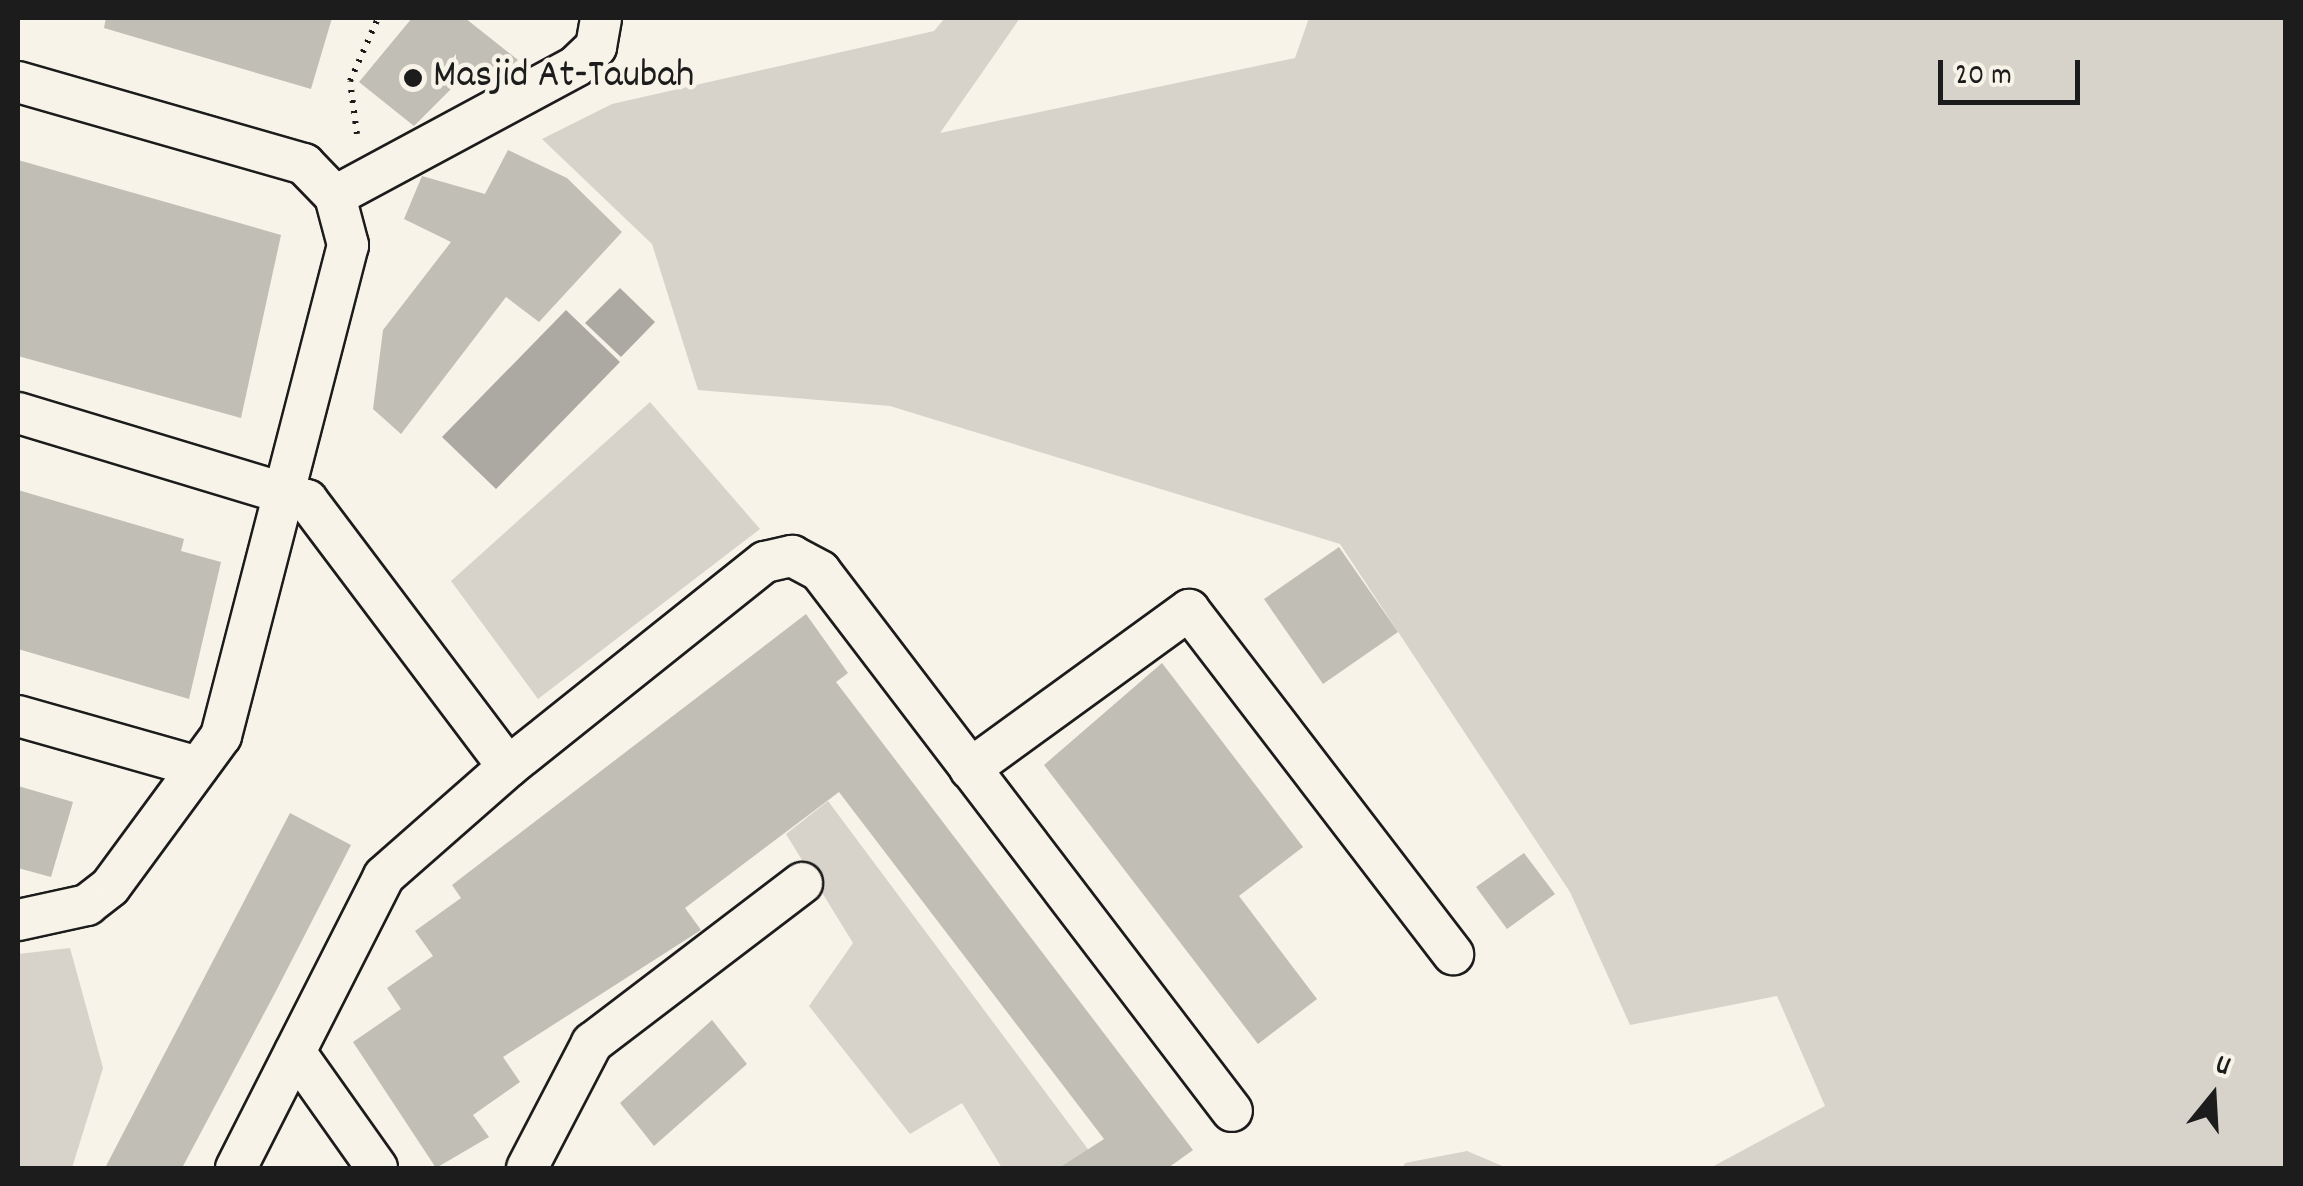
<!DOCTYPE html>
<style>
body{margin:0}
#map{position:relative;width:2303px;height:1186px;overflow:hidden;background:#f7f3e8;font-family:Dekko,sans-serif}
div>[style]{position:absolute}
.green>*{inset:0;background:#d7d3cb}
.water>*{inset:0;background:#aca9a2}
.building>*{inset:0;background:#c0beb5}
.path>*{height:6px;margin-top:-3px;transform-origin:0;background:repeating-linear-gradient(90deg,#1c1c1c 0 2.5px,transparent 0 10.5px)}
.roads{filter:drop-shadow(2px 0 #1c1c1c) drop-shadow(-2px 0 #1c1c1c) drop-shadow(0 2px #1c1c1c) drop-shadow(0 -2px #1c1c1c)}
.minor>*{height:40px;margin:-20px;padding:0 20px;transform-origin:20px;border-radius:20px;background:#f7f3e8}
.dots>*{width:28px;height:28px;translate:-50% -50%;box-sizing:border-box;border:5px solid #f7f3e8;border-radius:50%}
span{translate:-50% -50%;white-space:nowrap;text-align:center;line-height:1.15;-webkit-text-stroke:9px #f7f3e8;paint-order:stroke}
.poi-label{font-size:40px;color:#1c1c1c}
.left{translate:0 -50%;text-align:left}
.frame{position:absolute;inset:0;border:20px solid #1c1c1c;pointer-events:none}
.north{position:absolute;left:2163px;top:1046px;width:100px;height:100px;-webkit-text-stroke:8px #f7f3e8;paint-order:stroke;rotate:18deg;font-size:28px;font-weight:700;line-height:40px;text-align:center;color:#1c1c1c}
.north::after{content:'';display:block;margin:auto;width:35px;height:45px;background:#1c1c1c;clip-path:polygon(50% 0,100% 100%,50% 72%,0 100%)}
.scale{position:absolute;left:1938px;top:60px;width:142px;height:45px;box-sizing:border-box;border:5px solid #1c1c1c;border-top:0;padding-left:12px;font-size:30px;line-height:35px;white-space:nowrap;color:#1c1c1c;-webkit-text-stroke:8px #f7f3e8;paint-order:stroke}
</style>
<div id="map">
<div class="green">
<i style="clip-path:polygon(945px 18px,1020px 18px,940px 133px,1295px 58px,1309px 18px,2285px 18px,2285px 1168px,1710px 1168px,1825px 1106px,1777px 996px,1630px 1025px,1570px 892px,1340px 544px,890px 406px,698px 390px,652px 244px,542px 139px,612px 104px,934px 31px)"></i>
<i style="clip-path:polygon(650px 402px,760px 529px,538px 699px,451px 581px)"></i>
<i style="clip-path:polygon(828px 801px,1102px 1168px,1002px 1168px,962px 1103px,910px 1134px,809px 1006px,853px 943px,786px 834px)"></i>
<i style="clip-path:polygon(70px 948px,103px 1068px,72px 1168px,18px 1168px,18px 954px)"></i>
<i style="clip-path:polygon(1467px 1151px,1507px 1168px,1403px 1168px,1405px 1163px)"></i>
</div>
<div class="water">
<i style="clip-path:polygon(620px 288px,655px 322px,621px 357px,585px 323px)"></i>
<i style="clip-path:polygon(566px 310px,620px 362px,496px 489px,442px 437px)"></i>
</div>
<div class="building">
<i style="clip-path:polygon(106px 18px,332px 18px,311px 89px,104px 28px)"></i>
<i style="clip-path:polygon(412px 18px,465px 18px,518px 60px,484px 89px,466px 74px,414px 126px,359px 82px)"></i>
<i style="clip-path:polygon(508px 150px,567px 178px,622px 232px,539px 322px,506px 297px,401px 434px,373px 409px,383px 330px,451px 242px,404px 219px,422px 176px,485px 194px)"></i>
<i style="clip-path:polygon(18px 160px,281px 235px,241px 418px,18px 356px)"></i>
<i style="clip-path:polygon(18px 490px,184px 539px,181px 551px,221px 562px,189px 699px,18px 649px)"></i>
<i style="clip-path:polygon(1339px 547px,1398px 632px,1323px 684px,1264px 599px)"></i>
<i style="clip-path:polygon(806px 614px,848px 673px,836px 682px,1193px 1150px,1168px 1168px,1059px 1168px,1104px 1139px,839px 792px,685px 908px,701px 930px,503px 1057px,520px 1082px,473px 1115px,489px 1137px,436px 1168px,353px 1042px,401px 1009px,387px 988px,433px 956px,415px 931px,461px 898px,452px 885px)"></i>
<i style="clip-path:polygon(1162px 663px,1303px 847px,1239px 896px,1317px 999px,1258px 1044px,1044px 765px)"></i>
<i style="clip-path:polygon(18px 786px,73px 802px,51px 877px,18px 868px)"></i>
<i style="clip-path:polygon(290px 813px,351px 845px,276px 991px,182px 1168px,105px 1168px)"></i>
<i style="clip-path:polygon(1524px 853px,1555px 894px,1507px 929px,1476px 887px)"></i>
<i style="clip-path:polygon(712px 1020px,747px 1064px,654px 1146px,620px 1103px)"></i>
</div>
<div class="path">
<i style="left:357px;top:134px;width:53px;rotate:-97.5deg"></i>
<i style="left:350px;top:81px;width:69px;rotate:-66deg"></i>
</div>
<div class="roads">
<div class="minor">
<i style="left:18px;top:82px;width:298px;rotate:16deg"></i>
<i style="left:304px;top:164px;width:45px;rotate:45.9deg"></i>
<i style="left:335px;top:196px;width:51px;rotate:75.1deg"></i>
<i style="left:348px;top:245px;width:507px;rotate:104.5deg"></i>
<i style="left:221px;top:736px;width:187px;rotate:126.3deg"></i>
<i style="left:110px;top:887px;width:29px;rotate:142deg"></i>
<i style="left:87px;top:905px;width:71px;rotate:167.7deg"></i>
<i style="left:335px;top:196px;width:274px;rotate:-28.3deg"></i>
<i style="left:576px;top:66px;width:28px;rotate:-44deg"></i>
<i style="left:596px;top:47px;width:29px;rotate:-80deg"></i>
<i style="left:18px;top:413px;width:302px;rotate:16.8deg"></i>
<i style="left:307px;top:500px;width:334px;rotate:53deg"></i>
<i style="left:508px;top:767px;width:329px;rotate:-38.6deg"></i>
<i style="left:765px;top:562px;width:28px;rotate:-13deg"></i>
<i style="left:792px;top:556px;width:32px;rotate:28deg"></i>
<i style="left:820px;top:571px;width:679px;rotate:52.66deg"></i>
<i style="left:18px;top:716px;width:187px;rotate:15.8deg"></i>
<i style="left:970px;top:769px;width:271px;rotate:-36deg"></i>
<i style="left:1189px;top:610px;width:434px;rotate:52.5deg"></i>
<i style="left:295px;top:1052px;width:142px;rotate:54.7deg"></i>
<i style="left:236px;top:1168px;width:327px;rotate:-63.1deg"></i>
<i style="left:384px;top:876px;width:165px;rotate:-41.3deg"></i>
<i style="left:527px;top:1168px;width:141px;rotate:-62.5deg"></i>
<i style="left:592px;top:1043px;width:264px;rotate:-37.3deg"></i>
</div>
</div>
<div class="dots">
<i style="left:413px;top:78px;background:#1c1c1c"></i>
</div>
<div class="poi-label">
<span class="left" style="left:433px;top:78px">Masjid At-Taubah</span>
</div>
<div class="frame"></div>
<div class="north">U</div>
<div class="scale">20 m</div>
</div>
